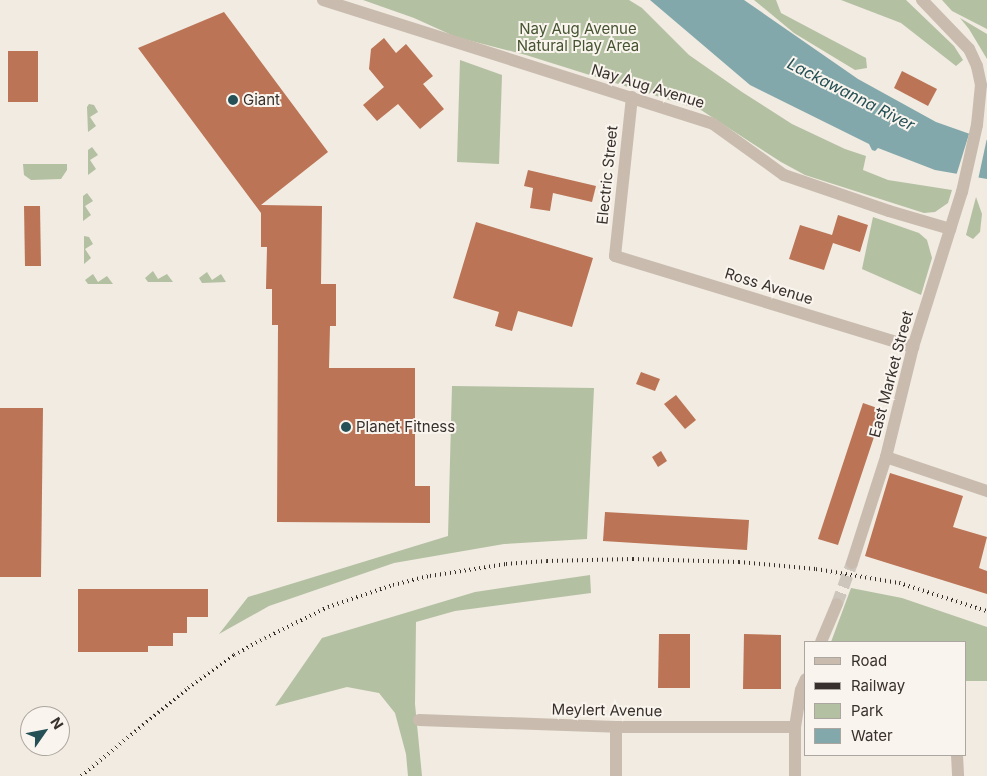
<!DOCTYPE html>
<style>
body{margin:0}
#map{position:relative;width:987px;height:776px;overflow:hidden;background:#f1ebe1;font-family:Inter,sans-serif}
div>[style]{position:absolute}
.green>*{inset:0;background:#b4c0a2}
.water>*{inset:0;background:#83a8ac}
.pier>*{inset:0;background:#f1ebe1}
.building>*{inset:0;background:#bb7455}
.minor-tunnel>*{height:12px;margin-top:-6px;transform-origin:0;background:repeating-linear-gradient(90deg,#ccc6bd 0 12px,transparent 0 18px)}
.minor>*{height:12px;margin:-6px;padding:0 6px;transform-origin:6px;border-radius:6px;background:#c9bcae}
.rail>*{height:4px;margin-top:-2px;transform-origin:0;background:repeating-linear-gradient(90deg,#38302c 0 1px,transparent 0 5px)}
.dots>*{width:14px;height:14px;translate:-50% -50%;box-sizing:border-box;border:2px solid #f9f4ed;border-radius:50%}
span{translate:-50% -50%;white-space:nowrap;text-align:center;line-height:1.15;-webkit-text-stroke:4px #f9f4ed;paint-order:stroke}
.park-label{font-size:15px;color:#455431}
.street-label{font-size:15px;color:#38302c}
.poi-label{font-size:15px;color:#38302c}
.left{translate:0 -50%;text-align:left}
.water-label{font-size:16px;color:#245056;font-style:italic}
.legend{position:absolute;left:804px;top:641px;width:162px;height:115px;box-sizing:border-box;background:#f9f4ed;border:1px solid #aca6a0;margin:0;padding:6px 9px;list-style:none;font-size:15px;color:#38302c}
.legend li{display:flex;align-items:center;gap:10px;height:25px}
.legend b{width:25px;border:1px solid #aca6a0}
.north{position:absolute;left:20px;top:706px;width:50px;height:50px;box-sizing:border-box;background:#f9f4ed;border:1px solid #aca6a0;border-radius:50%;rotate:57deg;font-size:14px;font-weight:700;line-height:20px;text-align:center;color:#38302c}
.north::after{content:'';display:block;margin:auto;width:18px;height:22px;background:#245056;clip-path:polygon(50% 0,100% 100%,50% 72%,0 100%)}
</style>
<div id="map">
<div class="green">
<i style="clip-path:polygon(363px 0,629px 0,642px 8px,689px 55px,742px 92px,792px 124px,845px 149px,866px 156px,863px 170px,888px 180px,952px 190px,948px 203px,935px 212px,924px 213px,805px 175px,781px 162px,701px 110px,526px 55px,456px 37px,414px 18px)"></i>
<i style="clip-path:polygon(754px 0,776px 0,781px 13px,866px 58px,867px 68px,855px 70px,794px 33px)"></i>
<i style="clip-path:polygon(841px 0,906px 0,954px 46px,963px 60px,956px 66px,901px 23px)"></i>
<i style="clip-path:polygon(942px 0,987px 0,987px 29px,952px 11px)"></i>
<i style="clip-path:polygon(960px 18px,987px 34px,987px 59px,969px 29px)"></i>
<i style="clip-path:polygon(460px 60px,502px 75px,499px 164px,457px 162px)"></i>
<i style="clip-path:polygon(89px 104px,94px 105px,98px 112px,90px 117px,96px 126px,88px 132px,87px 107px)"></i>
<i style="clip-path:polygon(92px 147px,98px 155px,90px 160px,96px 169px,88px 175px,88px 150px)"></i>
<i style="clip-path:polygon(23px 164px,67px 164px,67px 170px,61px 179px,31px 180px,24px 175px)"></i>
<i style="clip-path:polygon(87px 193px,93px 201px,85px 206px,91px 215px,83px 221px,83px 196px)"></i>
<i style="clip-path:polygon(976px 197px,982px 214px,980px 232px,973px 239px,966px 235px)"></i>
<i style="clip-path:polygon(873px 217px,919px 233px,927px 240px,932px 258px,921px 295px,862px 269px)"></i>
<i style="clip-path:polygon(84px 236px,89px 237px,93px 244px,85px 249px,91px 258px,84px 264px)"></i>
<i style="clip-path:polygon(153px 271px,158px 279px,167px 274px,173px 282px,148px 282px,145px 278px)"></i>
<i style="clip-path:polygon(207px 272px,212px 280px,221px 274px,226px 282px,202px 283px,199px 278px)"></i>
<i style="clip-path:polygon(93px 274px,98px 282px,107px 276px,113px 284px,88px 284px,85px 280px)"></i>
<i style="clip-path:polygon(452px 386px,594px 388px,587px 539px,504px 544px,394px 563px,269px 606px,219px 634px,248px 597px,448px 536px)"></i>
<i style="clip-path:polygon(590px 575px,591px 593px,455px 611px,416px 622px,415px 704px,422px 776px,408px 776px,406px 754px,395px 713px,379px 693px,347px 687px,275px 706px,322px 638px,475px 592px)"></i>
<i style="clip-path:polygon(851px 588px,902px 598px,987px 627px,987px 681px,966px 681px,966px 642px,831px 642px)"></i>
</div>
<div class="water">
<i style="clip-path:polygon(650px 0,744px 0,858px 79px,936px 122px,987px 140px,987px 179px,935px 170px,878px 148px,875px 151px,872px 150px,869px 144px,750px 85px)"></i>
</div>
<div class="pier">
<i style="clip-path:polygon(970px 131px,987px 138px,978px 180px,956px 176px)"></i>
</div>
<div class="building">
<i style="clip-path:polygon(224px 12px,328px 152px,261px 205px,322px 206px,321px 284px,336px 284px,336px 326px,330px 326px,329px 368px,415px 368px,415px 486px,430px 486px,430px 523px,277px 522px,278px 325px,272px 325px,272px 289px,266px 289px,267px 247px,261px 247px,261px 213px,138px 48px)"></i>
<i style="clip-path:polygon(384px 38px,396px 53px,406px 44px,433px 76px,423px 84px,444px 109px,420px 129px,398px 104px,377px 121px,363px 105px,384px 87px,369px 69px,371px 49px)"></i>
<i style="clip-path:polygon(8px 51px,38px 51px,38px 102px,8px 102px)"></i>
<i style="clip-path:polygon(902px 71px,937px 89px,928px 106px,894px 88px)"></i>
<i style="clip-path:polygon(528px 170px,596px 186px,592px 202px,553px 193px,550px 211px,530px 208px,533px 188px,524px 186px)"></i>
<i style="clip-path:polygon(24px 206px,40px 206px,41px 266px,25px 266px)"></i>
<i style="clip-path:polygon(838px 215px,868px 225px,860px 252px,833px 243px,824px 270px,789px 259px,800px 225px,832px 235px)"></i>
<i style="clip-path:polygon(476px 222px,593px 258px,572px 327px,518px 311px,512px 331px,495px 326px,499px 312px,453px 298px)"></i>
<i style="clip-path:polygon(641px 372px,660px 379px,655px 391px,636px 384px)"></i>
<i style="clip-path:polygon(676px 395px,696px 420px,685px 429px,664px 404px)"></i>
<i style="clip-path:polygon(863px 403px,883px 410px,838px 545px,818px 539px)"></i>
<i style="clip-path:polygon(0 408px,43px 408px,41px 577px,0 577px)"></i>
<i style="clip-path:polygon(661px 451px,667px 461px,658px 467px,652px 457px)"></i>
<i style="clip-path:polygon(890px 473px,963px 496px,953px 527px,987px 537px,979px 568px,987px 571px,987px 594px,865px 556px)"></i>
<i style="clip-path:polygon(605px 512px,749px 520px,747px 550px,603px 541px)"></i>
<i style="clip-path:polygon(78px 589px,208px 589px,208px 617px,187px 617px,187px 633px,173px 633px,173px 646px,148px 646px,148px 652px,78px 652px)"></i>
<i style="clip-path:polygon(659px 634px,690px 634px,690px 688px,658px 688px)"></i>
<i style="clip-path:polygon(744px 634px,781px 635px,781px 689px,743px 689px)"></i>
</div>
<div class="minor-tunnel">
<i style="left:837px;top:604px;width:44px;rotate:-69.9deg"></i>
</div>
<div class="minor">
<i style="left:323px;top:0;width:409px;rotate:17.6deg"></i>
<i style="left:713px;top:124px;width:87px;rotate:35.7deg"></i>
<i style="left:784px;top:175px;width:111px;rotate:18.9deg"></i>
<i style="left:889px;top:211px;width:64px;rotate:16.4deg"></i>
<i style="left:632px;top:97px;width:160px;rotate:96.1deg"></i>
<i style="left:615px;top:256px;width:312px;rotate:17deg"></i>
<i style="left:886px;top:457px;width:107px;rotate:18.6deg"></i>
<i style="left:852px;top:563px;width:111px;rotate:-72.2deg"></i>
<i style="left:886px;top:457px;width:113px;rotate:-76.2deg"></i>
<i style="left:913px;top:347px;width:163px;rotate:-72.5deg"></i>
<i style="left:962px;top:192px;width:69px;rotate:-77.4deg"></i>
<i style="left:977px;top:125px;width:40px;rotate:-84.3deg"></i>
<i style="left:981px;top:85px;width:19px;rotate:-102deg"></i>
<i style="left:977px;top:66px;width:19px;rotate:-115deg"></i>
<i style="left:969px;top:49px;width:68px;rotate:-133.8deg"></i>
<i style="left:821px;top:642px;width:41px;rotate:-67.2deg"></i>
<i style="left:419px;top:720px;width:197px;rotate:2deg"></i>
<i style="left:616px;top:727px;width:179px"></i>
<i style="left:957px;top:755px;width:21px;rotate:87deg"></i>
<i style="left:616px;top:776px;width:49px;rotate:-90deg"></i>
<i style="left:795px;top:776px;width:49px;rotate:-90deg"></i>
<i style="left:795px;top:727px;width:37px;rotate:-81deg"></i>
<i style="left:801px;top:690px;width:12px;rotate:-66deg"></i>
</div>
<div class="rail">
<i style="left:81px;top:776px;width:139px;rotate:-39.4deg"></i>
<i style="left:188px;top:688px;width:57px;rotate:-35.7deg"></i>
<i style="left:234px;top:655px;width:35px;rotate:-29deg"></i>
<i style="left:265px;top:638px;width:70px;rotate:-26.2deg"></i>
<i style="left:328px;top:607px;width:69px;rotate:-18.7deg"></i>
<i style="left:393px;top:585px;width:38px;rotate:-14deg"></i>
<i style="left:430px;top:576px;width:77px;rotate:-9deg"></i>
<i style="left:506px;top:564px;width:41px;rotate:-4.2deg"></i>
<i style="left:547px;top:561px;width:86px;rotate:-1.3deg"></i>
<i style="left:633px;top:559px;width:106px;rotate:1.6deg"></i>
<i style="left:739px;top:562px;width:77px;rotate:5.2deg"></i>
<i style="left:816px;top:569px;width:84px;rotate:9.6deg"></i>
<i style="left:899px;top:583px;width:92px;rotate:17.7deg"></i>
</div>
<div class="dots">
<i style="left:233px;top:100px;background:#245056"></i>
<i style="left:346px;top:427px;background:#245056"></i>
</div>
<div class="park-label">
<span style="left:578px;top:37px">Nay Aug Avenue<br>Natural Play Area</span>
</div>
<div class="street-label">
<span style="left:648px;top:86px;rotate:17deg">Nay Aug Avenue</span>
<span style="left:607px;top:175px;rotate:-84deg">Electric Street</span>
<span style="left:769px;top:286px;rotate:17deg">Ross Avenue</span>
<span style="left:891px;top:374px;rotate:-75deg">East Market Street</span>
<span style="left:607px;top:710px;rotate:1deg">Meylert Avenue</span>
</div>
<div class="poi-label">
<span class="left" style="left:243px;top:100px">Giant</span>
<span class="left" style="left:356px;top:427px">Planet Fitness</span>
</div>
<div class="water-label">
<span style="left:851px;top:94px;rotate:27deg">Lackawanna River</span>
</div>
<ul class="legend">
<li><b style="height:6px;background:#c9bcae"></b>Road</li>
<li><b style="height:6px;background:#38302c"></b>Railway</li>
<li><b style="height:14px;background:#b4c0a2"></b>Park</li>
<li><b style="height:14px;background:#83a8ac"></b>Water</li>
</ul>
<div class="north">N</div>
</div>
